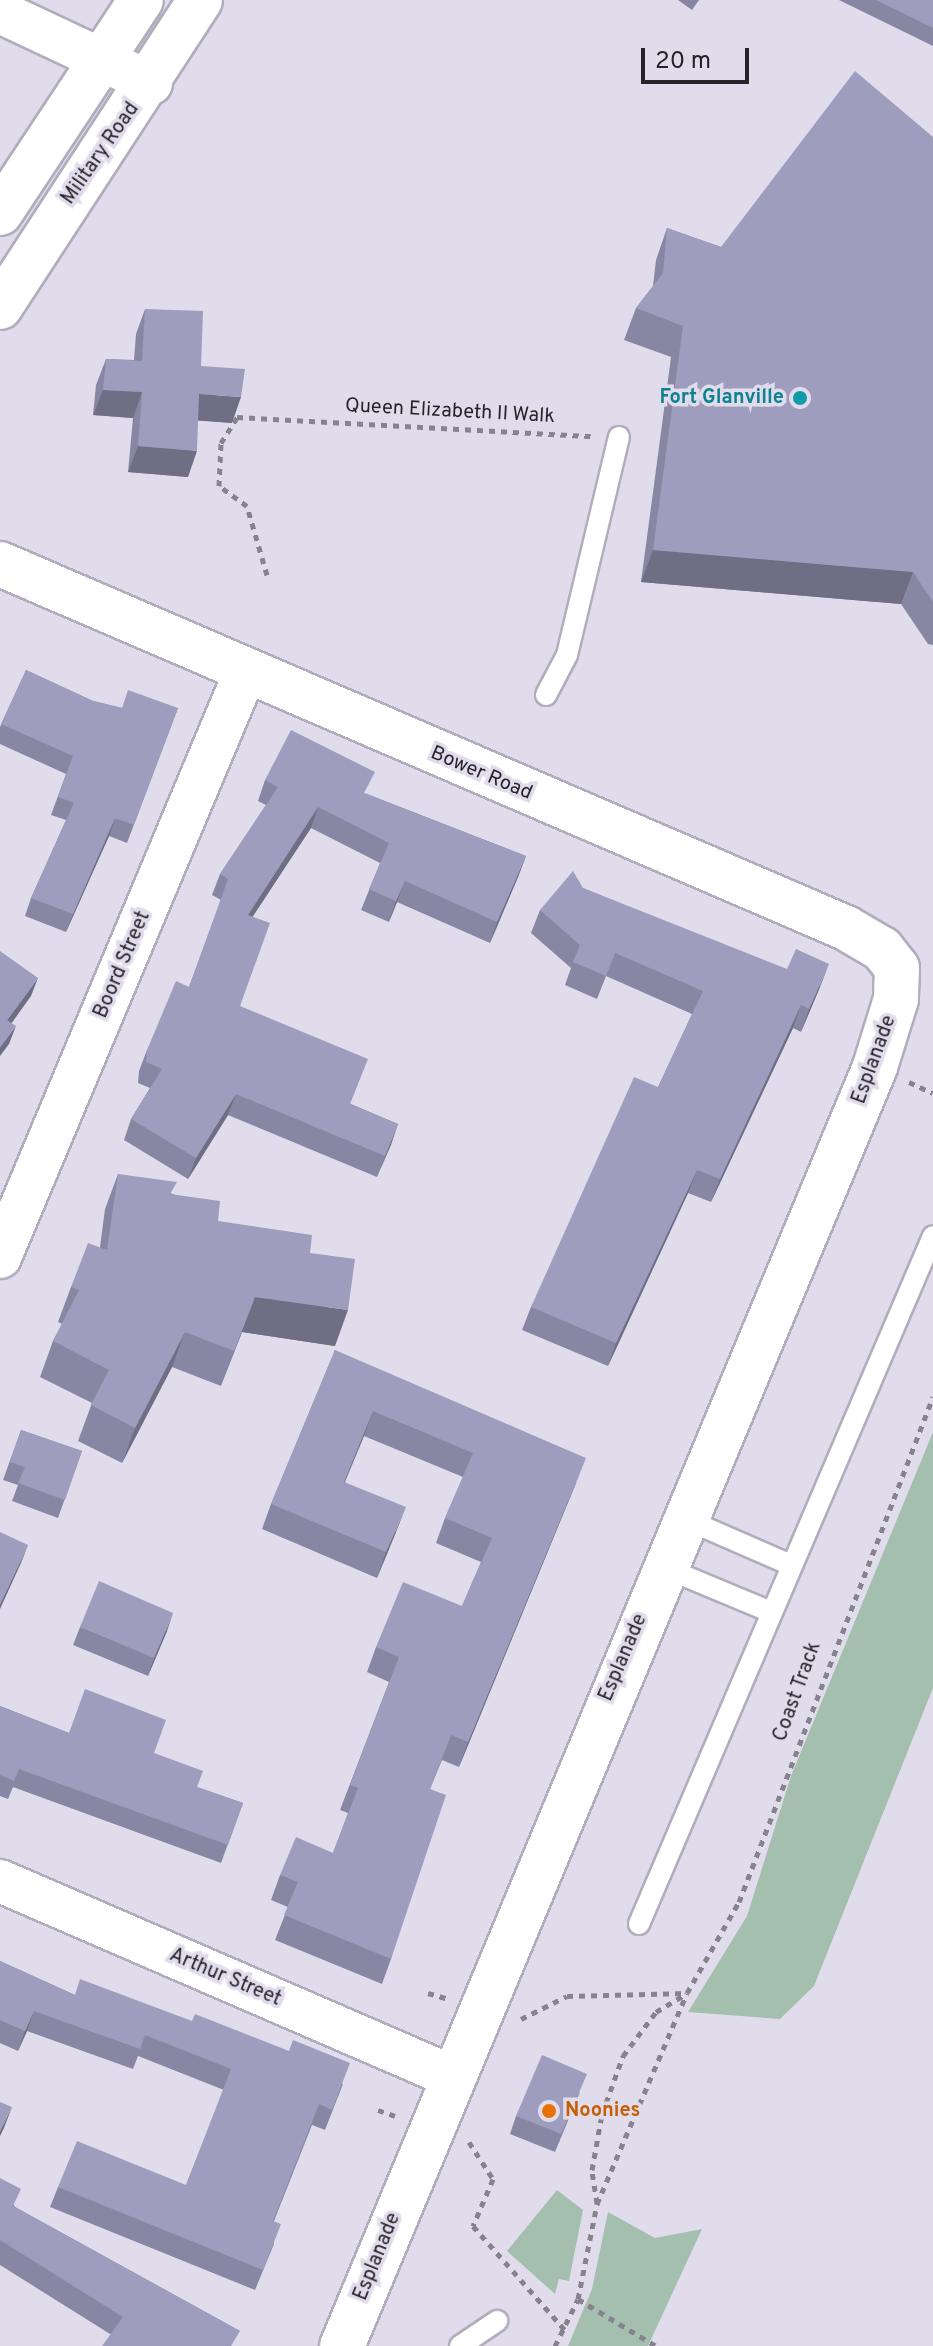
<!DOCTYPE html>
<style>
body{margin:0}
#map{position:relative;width:933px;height:2346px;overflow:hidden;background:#e1dcec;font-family:Overpass,sans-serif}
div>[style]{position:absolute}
.green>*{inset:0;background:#a4bfae}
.path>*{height:5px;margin-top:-2.5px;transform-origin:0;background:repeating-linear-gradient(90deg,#86838e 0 6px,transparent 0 12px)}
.roads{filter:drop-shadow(2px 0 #b1adbc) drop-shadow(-2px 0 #b1adbc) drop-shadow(0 2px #b1adbc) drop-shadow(0 -2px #b1adbc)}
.lane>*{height:20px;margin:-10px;padding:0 10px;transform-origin:10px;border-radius:10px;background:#fff}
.street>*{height:42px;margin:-21px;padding:0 21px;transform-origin:21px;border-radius:21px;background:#fff}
.secondary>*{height:44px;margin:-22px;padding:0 22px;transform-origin:22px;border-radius:22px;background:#fff}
.wall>*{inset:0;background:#8887a3}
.shaded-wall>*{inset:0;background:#6f6e84}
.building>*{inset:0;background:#9e9dbd}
.dots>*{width:22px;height:22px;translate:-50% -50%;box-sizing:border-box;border:4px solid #e1dcec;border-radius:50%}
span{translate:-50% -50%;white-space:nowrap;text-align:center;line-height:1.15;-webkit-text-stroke:7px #e1dcec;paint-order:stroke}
.street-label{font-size:20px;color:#26242a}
.culture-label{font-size:20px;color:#0d838f;font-weight:700}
.right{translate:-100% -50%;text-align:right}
.food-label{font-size:20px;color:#c56008;font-weight:700}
.left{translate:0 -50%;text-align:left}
.scale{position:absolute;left:641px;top:48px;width:108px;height:36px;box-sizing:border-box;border:4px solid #26242a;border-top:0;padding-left:10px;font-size:24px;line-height:28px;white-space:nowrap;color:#26242a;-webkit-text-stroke:6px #e1dcec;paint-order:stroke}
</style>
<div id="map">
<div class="green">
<i style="clip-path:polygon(933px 1432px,933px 1688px,814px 1986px,780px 2019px,688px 2012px,747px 1916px,791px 1776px)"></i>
<i style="clip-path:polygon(557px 2190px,583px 2210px,569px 2281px,559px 2279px,555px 2294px,507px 2251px)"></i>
<i style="clip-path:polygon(608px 2212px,655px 2238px,702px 2229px,648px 2346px,568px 2346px,592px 2289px)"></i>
</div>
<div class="path">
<i style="left:267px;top:575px;width:72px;rotate:-106.2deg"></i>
<i style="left:247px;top:506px;width:34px;rotate:-144deg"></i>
<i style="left:219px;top:486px;width:43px;rotate:-87.3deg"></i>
<i style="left:221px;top:443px;width:31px;rotate:-58deg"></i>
<i style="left:237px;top:417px;width:356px;rotate:3.1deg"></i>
<i style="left:909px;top:1082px;width:26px;rotate:25deg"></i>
<i style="left:428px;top:1993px;width:19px;rotate:16deg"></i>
<i style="left:521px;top:2019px;width:51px;rotate:-26.6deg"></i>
<i style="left:567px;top:1996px;width:120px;rotate:-1.4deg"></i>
<i style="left:378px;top:2110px;width:18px;rotate:19deg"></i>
<i style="left:469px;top:2142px;width:44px;rotate:57deg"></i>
<i style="left:493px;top:2179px;width:51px;rotate:113.1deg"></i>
<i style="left:473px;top:2226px;width:139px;rotate:48.5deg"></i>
<i style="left:597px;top:2203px;width:33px;rotate:-99deg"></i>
<i style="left:592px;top:2170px;width:57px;rotate:-79.9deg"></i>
<i style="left:602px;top:2114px;width:62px;rotate:-70.1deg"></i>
<i style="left:623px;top:2056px;width:55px;rotate:-53.1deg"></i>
<i style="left:656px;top:2012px;width:35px;rotate:-31deg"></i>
<i style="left:578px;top:2299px;width:91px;rotate:31.1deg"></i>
<i style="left:555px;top:2346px;width:52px;rotate:-63.9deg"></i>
<i style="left:578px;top:2299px;width:97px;rotate:-78.7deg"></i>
<i style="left:597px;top:2204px;width:229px;rotate:-66.9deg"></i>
<i style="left:687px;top:1993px;width:105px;rotate:-60.3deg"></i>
<i style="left:739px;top:1902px;width:541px;rotate:-68.99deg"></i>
</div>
<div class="roads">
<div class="lane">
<i style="left:546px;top:695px;width:45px;rotate:-62.3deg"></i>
<i style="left:567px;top:655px;width:224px;rotate:-76.6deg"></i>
<i style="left:683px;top:1518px;width:118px;rotate:23.5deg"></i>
<i style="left:663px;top:1567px;width:117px;rotate:22.6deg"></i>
<i style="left:639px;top:1924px;width:748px;rotate:-66.86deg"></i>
<i style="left:460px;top:2346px;width:45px;rotate:-34deg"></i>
</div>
<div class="street">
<i style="left:0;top:12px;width:167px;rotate:25.2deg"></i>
<i style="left:0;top:1257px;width:633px;rotate:-67.24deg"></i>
<i style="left:0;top:1881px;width:491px;rotate:23.4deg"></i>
</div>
<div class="secondary">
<i style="left:0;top:213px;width:255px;rotate:-56.5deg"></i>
<i style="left:0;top:307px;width:366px;rotate:-56.9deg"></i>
<i style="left:0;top:564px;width:921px;rotate:23.28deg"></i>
<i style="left:846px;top:928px;width:42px;rotate:30.3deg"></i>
<i style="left:882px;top:949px;width:24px;rotate:52deg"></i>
<i style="left:897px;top:968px;width:31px;rotate:92deg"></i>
<i style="left:896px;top:999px;width:71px;rotate:107.2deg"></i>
<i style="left:875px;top:1067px;width:1386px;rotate:112.62deg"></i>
</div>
</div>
<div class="wall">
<i style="clip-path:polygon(678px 0,699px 0,692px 10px)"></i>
<i style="clip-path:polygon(839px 0,933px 0,933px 46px)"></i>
<i style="clip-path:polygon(933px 137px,933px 645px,928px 644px,901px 604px,641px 582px,671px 357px,624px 340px,636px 308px,653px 286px,656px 260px,667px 228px,721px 247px)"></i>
<i style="clip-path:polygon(145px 309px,201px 366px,232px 423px,198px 420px,188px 477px,128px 472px,133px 418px,93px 415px,96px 385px,106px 359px,134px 360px,136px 334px)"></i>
<i style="clip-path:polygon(26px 670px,93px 701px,122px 708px,178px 708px,127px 843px,109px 836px,66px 932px,25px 916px,31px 898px,66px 820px,51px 815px,66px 774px,0 744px,0 727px)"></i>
<i style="clip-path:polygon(265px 780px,367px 794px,526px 856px,518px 877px,490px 943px,397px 902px,389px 922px,361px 910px,380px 863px,311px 828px,252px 917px,240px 1006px,351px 1104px,398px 1124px,377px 1177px,228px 1115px,188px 1179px,124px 1140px,131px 1119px,150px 1088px,138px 1083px,139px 1071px,147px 1050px,189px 987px,221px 900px,212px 895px,220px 874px,266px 805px,258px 801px)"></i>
<i style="clip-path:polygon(583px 888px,820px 987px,801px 1032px,793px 1028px,711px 1202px,688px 1193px,608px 1366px,522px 1330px,531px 1307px,658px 1087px,692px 1014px,606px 976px,597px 999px,565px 985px,571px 968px,531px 933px,540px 910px)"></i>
<i style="clip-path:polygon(118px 1174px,173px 1194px,218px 1221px,310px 1253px,335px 1346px,242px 1332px,221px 1386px,172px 1367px,122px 1463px,78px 1441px,92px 1403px,40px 1377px,53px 1341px,62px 1324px,58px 1322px,71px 1287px,100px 1247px,105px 1209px)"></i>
<i style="clip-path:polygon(335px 1350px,576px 1483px,459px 1767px,442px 1760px,430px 1789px,391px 1959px,382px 1984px,275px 1940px,288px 1907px,271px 1900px,280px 1875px,333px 1853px,348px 1813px,340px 1810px,389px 1682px,367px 1672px,376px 1647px,462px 1606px,481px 1562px,436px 1543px,445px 1518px,463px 1477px,364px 1436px,345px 1482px,396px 1532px,377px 1578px,262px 1529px,271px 1504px)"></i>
<i style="clip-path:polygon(21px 1430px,82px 1451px,58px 1518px,12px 1501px,18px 1485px,3px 1480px)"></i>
<i style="clip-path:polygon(80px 1627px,167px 1631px,148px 1676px,73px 1645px)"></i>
<i style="clip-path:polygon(0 1706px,69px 1733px,154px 1753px,197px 1787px,243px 1803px,221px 1863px,13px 1787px,8px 1799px,0 1796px)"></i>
<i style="clip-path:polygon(0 1961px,75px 1995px,343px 2084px,325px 2130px,312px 2125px,274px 2221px,274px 2244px,255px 2290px,50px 2207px,58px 2187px,186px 2185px,224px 2090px,138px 2056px,133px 2069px,27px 2031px,18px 2051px,0 2043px)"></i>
<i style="clip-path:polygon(580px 2092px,555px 2152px,510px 2134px,516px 2116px)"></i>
<i style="clip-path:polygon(0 2178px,15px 2207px,240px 2331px,110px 2334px,0 2265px)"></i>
</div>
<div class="shaded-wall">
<i style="clip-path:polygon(103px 390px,142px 392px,133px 418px,93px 415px)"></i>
<i style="clip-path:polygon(199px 394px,241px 397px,232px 423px,190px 420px)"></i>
<i style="clip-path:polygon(138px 446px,197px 451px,188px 477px,128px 472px)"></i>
<i style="clip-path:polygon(653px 550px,913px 572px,901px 604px,641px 582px)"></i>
<i style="clip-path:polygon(318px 807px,311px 828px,240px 936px,248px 915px)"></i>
<i style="clip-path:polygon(115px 818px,109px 836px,66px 932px,73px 914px)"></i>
<i style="clip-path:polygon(526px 856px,518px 877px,490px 943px,497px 922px)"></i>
<i style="clip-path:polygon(405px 881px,397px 902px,389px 922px,396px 901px)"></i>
<i style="clip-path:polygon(829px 964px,820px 987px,801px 1032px,809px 1009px)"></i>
<i style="clip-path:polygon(38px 978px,31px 996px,1px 1038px,7px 1020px)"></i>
<i style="clip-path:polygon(801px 1005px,793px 1028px,711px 1202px,720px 1179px)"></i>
<i style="clip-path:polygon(16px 1026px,9px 1044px,0 1056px,0 1047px)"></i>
<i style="clip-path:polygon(236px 1094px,228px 1115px,188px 1179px,196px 1158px)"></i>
<i style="clip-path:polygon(398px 1124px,391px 1145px,377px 1177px,385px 1156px)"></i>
<i style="clip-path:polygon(697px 1170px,688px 1193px,608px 1366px,616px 1343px)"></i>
<i style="clip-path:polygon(255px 1297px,348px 1310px,335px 1346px,242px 1332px,221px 1386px)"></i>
<i style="clip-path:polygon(185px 1332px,172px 1367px,122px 1463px,135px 1428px)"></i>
<i style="clip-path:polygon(373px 1411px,364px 1436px,334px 1507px,344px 1482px)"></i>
<i style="clip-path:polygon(586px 1458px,576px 1483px,459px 1767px,468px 1742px)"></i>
<i style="clip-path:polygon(406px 1507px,396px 1532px,377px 1578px,386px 1552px)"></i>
<i style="clip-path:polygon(28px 1545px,21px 1563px,0 1609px,0 1604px)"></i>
<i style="clip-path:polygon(173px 1613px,167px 1631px,148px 1676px,154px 1658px)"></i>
<i style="clip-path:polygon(34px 2011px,27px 2031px,18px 2051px,25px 2031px)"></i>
<i style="clip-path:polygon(12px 2107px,4px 2128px,0 2136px,0 2131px)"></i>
</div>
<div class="building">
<i style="clip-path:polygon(876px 0,933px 0,933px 28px)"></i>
<i style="clip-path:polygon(855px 71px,933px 137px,933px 602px,913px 572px,653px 550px,683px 326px,636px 308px,663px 273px,667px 228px,721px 247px)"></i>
<i style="clip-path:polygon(145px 309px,203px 311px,201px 366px,245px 369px,241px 397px,199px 394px,197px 451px,138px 446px,142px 392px,103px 390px,106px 359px,142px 361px)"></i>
<i style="clip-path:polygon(26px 670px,93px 701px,122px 708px,128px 690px,178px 708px,134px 825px,115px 818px,73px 914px,31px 898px,74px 803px,58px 797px,73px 756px,1px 724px)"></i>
<i style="clip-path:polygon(291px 730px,375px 772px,364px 793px,526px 856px,497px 922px,405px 881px,396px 901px,369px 889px,389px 843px,318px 807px,248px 915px,270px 923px,240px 1006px,368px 1059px,350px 1104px,398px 1124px,385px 1156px,236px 1094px,196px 1158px,131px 1119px,162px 1069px,146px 1062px,147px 1050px,176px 981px,189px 987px,228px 879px,220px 874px,278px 787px,265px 780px)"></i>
<i style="clip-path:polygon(573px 871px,583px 888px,787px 969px,796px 949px,829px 964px,809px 1009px,801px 1005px,720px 1179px,697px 1170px,616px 1343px,531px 1307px,634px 1077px,658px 1087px,703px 991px,615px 953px,606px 976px,573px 962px,580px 945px,540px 910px)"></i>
<i style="clip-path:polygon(0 951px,38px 978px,7px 1020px,16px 1026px,0 1047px)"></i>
<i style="clip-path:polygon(118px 1174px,177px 1182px,170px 1194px,220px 1201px,218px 1221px,312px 1235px,310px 1253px,355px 1259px,348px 1310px,255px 1297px,234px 1351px,185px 1332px,135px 1428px,91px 1405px,109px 1370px,53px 1341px,79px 1290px,71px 1287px,88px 1243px,107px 1250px)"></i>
<i style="clip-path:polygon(335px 1350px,586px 1458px,468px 1742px,451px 1735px,430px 1789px,446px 1795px,391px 1959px,284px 1915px,298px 1882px,280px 1875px,296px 1837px,333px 1853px,358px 1788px,350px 1785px,399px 1657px,376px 1647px,403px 1582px,462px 1606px,492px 1538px,445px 1518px,473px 1453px,373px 1411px,344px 1482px,406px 1507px,386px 1552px,271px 1504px)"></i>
<i style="clip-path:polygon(21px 1430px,82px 1451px,65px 1500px,18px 1483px,25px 1467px,10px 1462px)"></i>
<i style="clip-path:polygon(0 1532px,28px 1545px,0 1604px)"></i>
<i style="clip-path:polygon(99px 1581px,173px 1613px,154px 1658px,80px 1627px)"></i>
<i style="clip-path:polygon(85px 1689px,166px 1720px,154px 1753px,203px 1771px,197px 1787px,243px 1803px,228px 1845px,19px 1769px,14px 1781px,0 1775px,0 1706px,69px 1733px)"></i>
<i style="clip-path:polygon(0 1961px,75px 1995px,80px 1979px,192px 2021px,195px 2014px,289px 2051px,293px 2040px,350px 2063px,332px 2110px,319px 2104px,273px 2221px,281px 2224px,263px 2270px,58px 2187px,77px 2141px,186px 2185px,231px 2069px,145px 2035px,140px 2049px,34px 2011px,25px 2031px,0 2020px)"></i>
<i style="clip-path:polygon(542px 2055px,587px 2074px,561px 2134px,516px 2116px)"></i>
<i style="clip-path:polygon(0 2102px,12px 2107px,0 2131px)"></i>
<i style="clip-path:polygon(0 2178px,21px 2189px,13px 2206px,240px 2331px,231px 2346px,102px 2346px,123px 2317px,0 2240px)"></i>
</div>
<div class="dots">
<i style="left:800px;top:398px;background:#0f9aa8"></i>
<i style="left:549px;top:2111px;background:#e8710a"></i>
</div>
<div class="street-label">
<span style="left:101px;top:154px;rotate:-55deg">Military Road</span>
<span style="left:450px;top:412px;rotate:3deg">Queen Elizabeth II Walk</span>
<span style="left:481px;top:774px;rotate:23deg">Bower Road</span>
<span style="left:123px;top:965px;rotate:-67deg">Boord Street</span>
<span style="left:875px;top:1060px;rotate:-70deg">Esplanade</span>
<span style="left:624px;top:1658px;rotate:-67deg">Esplanade</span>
<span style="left:798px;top:1692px;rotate:-70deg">Coast Track</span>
<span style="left:225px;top:1978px;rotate:23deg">Arthur Street</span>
<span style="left:378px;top:2257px;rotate:-68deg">Esplanade</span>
</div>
<div class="culture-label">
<span class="right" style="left:784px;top:398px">Fort Glanville</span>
</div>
<div class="food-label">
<span class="left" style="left:565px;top:2111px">Noonies</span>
</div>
<div class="scale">20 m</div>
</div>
